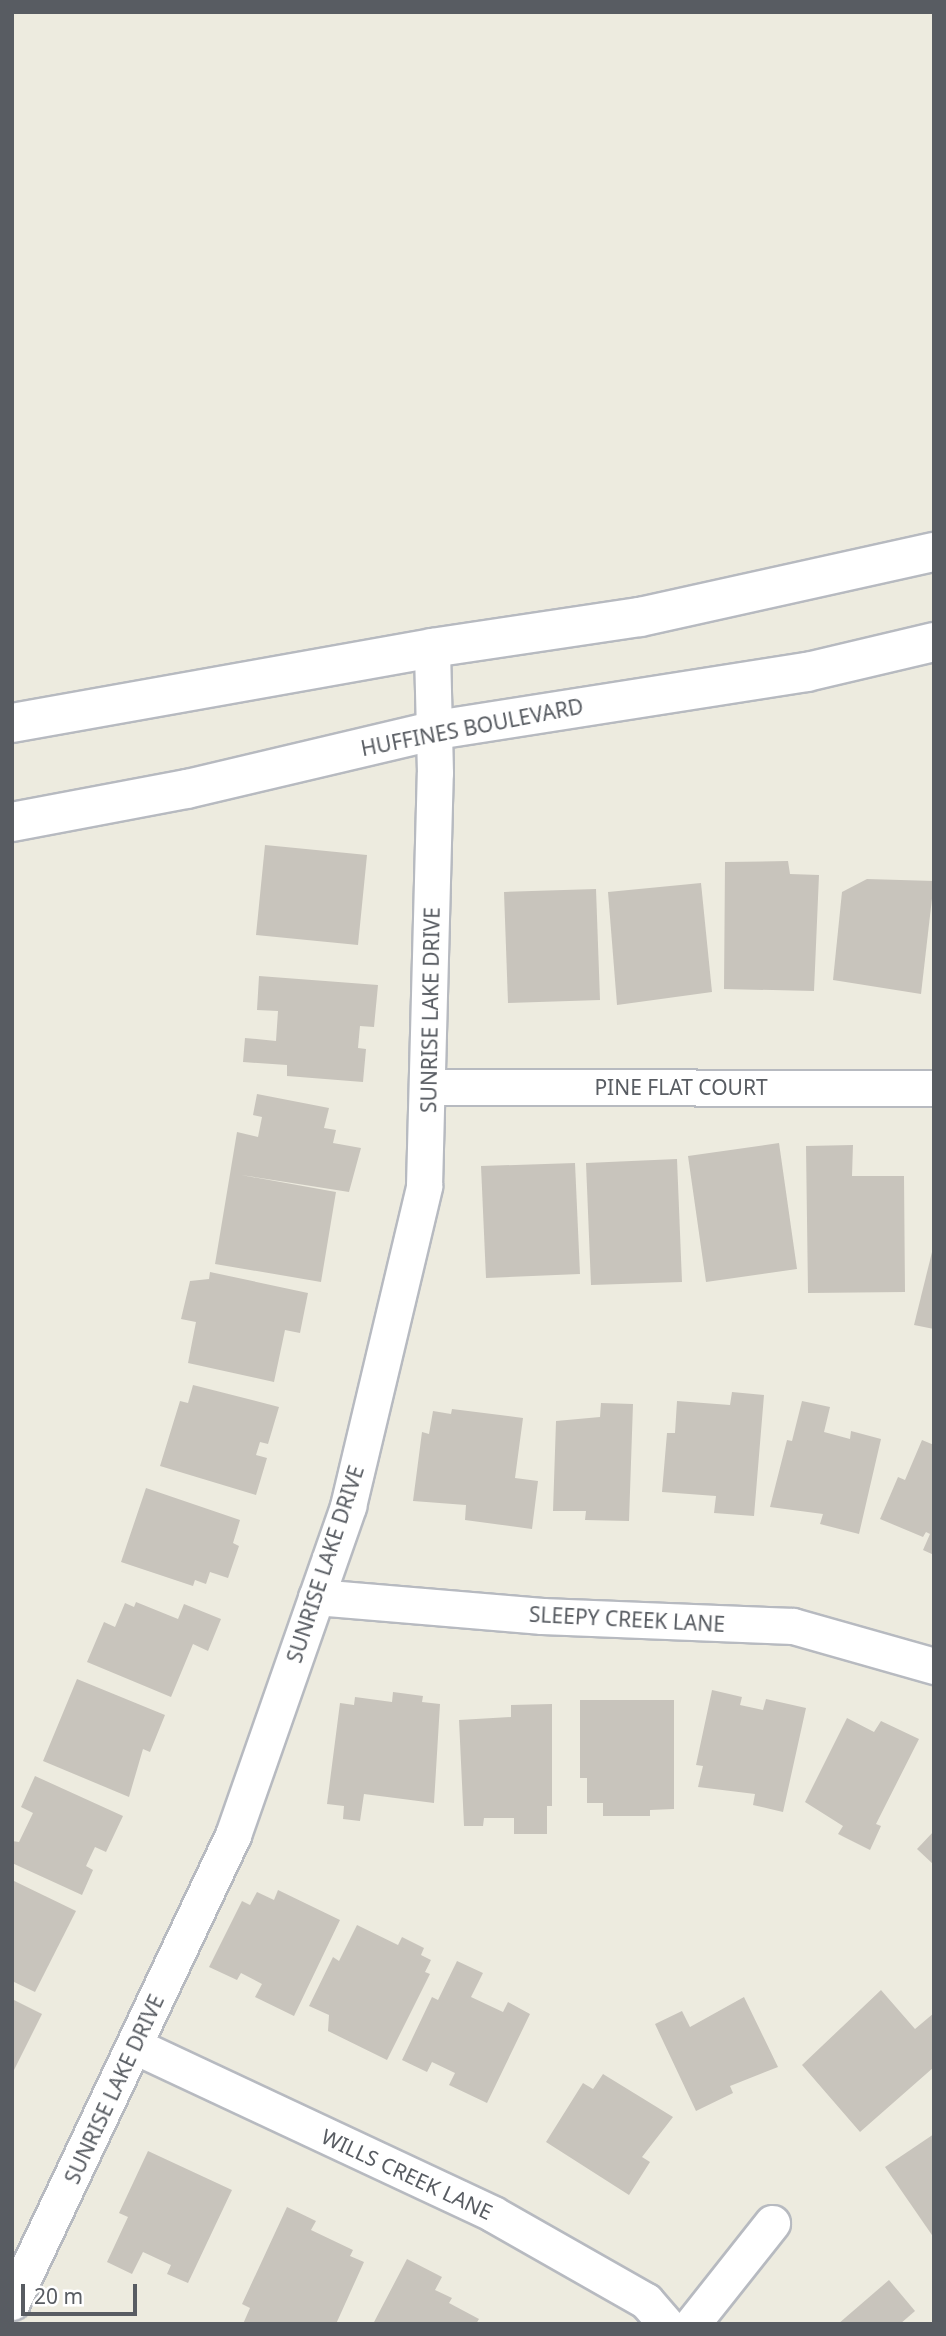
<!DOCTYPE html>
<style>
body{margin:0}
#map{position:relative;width:946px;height:2336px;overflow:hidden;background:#edebdf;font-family:"Noto Sans",sans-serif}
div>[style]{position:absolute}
.building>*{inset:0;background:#c8c4bc}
.roads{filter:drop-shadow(2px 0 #b7bac0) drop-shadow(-2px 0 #b7bac0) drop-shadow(0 2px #b7bac0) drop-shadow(0 -2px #b7bac0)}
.minor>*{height:35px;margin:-17.5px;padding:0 17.5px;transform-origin:17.5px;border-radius:17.5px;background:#fff}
.secondary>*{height:38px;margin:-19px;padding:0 19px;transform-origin:19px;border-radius:19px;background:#fff}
span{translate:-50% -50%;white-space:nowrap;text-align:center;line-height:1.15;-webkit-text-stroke:7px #fff;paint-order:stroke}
.street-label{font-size:21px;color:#585c62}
.frame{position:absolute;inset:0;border:14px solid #585c62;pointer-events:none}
.scale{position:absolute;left:21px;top:2284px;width:116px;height:32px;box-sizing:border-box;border:4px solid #585c62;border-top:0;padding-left:9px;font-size:21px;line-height:24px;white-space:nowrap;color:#585c62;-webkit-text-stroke:5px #fff;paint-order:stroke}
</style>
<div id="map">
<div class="building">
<i style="clip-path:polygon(265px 845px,367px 855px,358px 945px,256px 935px)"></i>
<i style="clip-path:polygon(788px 861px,790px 874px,819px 875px,814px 991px,724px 989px,725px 862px)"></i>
<i style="clip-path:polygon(867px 879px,934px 881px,921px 994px,833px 980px,842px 892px)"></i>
<i style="clip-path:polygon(701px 883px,712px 992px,617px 1005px,608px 892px)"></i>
<i style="clip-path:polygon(596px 889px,600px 1000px,508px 1003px,504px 892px)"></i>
<i style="clip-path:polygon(259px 976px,378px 985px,374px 1027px,360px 1026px,358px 1048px,366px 1049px,363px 1082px,287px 1076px,287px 1065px,243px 1062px,245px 1038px,276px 1041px,278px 1011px,257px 1010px)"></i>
<i style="clip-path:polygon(257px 1094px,329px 1108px,324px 1128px,336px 1130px,333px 1143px,361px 1148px,349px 1192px,241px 1175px,336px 1192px,321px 1282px,215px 1264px,237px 1132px,258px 1137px,262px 1117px,253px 1115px)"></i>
<i style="clip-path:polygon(779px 1143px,797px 1269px,706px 1282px,688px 1156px)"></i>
<i style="clip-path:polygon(853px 1145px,852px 1176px,904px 1176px,905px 1292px,808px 1293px,806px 1146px)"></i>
<i style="clip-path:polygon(677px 1159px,682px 1282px,591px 1285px,586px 1163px)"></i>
<i style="clip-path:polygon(575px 1163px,580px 1274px,486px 1278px,481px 1166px)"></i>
<i style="clip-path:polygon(933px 1248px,934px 1248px,934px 1329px,914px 1325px)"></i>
<i style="clip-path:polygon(210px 1272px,308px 1293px,300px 1333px,285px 1330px,274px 1382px,188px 1363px,196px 1322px,181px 1319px,190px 1281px,209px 1279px)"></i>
<i style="clip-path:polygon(193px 1385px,279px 1407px,268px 1444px,260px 1442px,256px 1455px,267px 1458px,256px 1495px,160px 1466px,180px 1401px,188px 1403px)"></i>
<i style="clip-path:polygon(732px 1392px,764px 1395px,754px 1516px,714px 1513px,716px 1496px,662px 1492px,667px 1433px,675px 1433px,677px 1401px,730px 1405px)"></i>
<i style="clip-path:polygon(802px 1401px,830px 1407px,824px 1432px,850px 1439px,851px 1431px,881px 1439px,859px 1534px,820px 1524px,823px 1514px,770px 1507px,787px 1440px,792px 1441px)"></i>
<i style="clip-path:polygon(601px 1403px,633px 1404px,629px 1521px,585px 1520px,586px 1511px,553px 1511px,556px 1421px,600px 1417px)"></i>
<i style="clip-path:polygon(452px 1409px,523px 1418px,515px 1478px,538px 1481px,532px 1529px,465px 1520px,466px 1505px,413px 1501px,422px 1432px,429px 1434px,433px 1411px,451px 1414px)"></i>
<i style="clip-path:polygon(922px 1440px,934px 1445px,934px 1555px,923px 1550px,930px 1534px,926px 1532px,923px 1537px,880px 1519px,898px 1477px,905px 1480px)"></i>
<i style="clip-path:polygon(146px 1488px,240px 1520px,233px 1543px,239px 1546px,228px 1578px,210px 1572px,206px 1584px,195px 1580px,193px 1586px,121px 1562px)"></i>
<i style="clip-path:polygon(136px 1602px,178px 1619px,184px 1604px,221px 1619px,208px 1651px,193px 1644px,171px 1697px,87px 1662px,104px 1622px,115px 1627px,125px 1603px,134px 1607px)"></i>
<i style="clip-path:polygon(77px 1679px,165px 1715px,150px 1752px,143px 1749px,129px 1797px,43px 1761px)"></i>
<i style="clip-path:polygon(712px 1690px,742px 1697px,740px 1705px,763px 1710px,766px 1699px,806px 1708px,783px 1812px,753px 1805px,755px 1794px,698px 1787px,703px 1766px,696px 1765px)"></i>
<i style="clip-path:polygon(393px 1692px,423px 1696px,422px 1702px,440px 1704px,434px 1803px,364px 1794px,360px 1821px,343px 1819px,344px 1806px,327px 1804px,340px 1703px,354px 1705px,355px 1697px,392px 1702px)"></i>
<i style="clip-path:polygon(580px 1700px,674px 1700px,674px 1809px,650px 1810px,650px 1816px,603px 1816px,603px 1803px,587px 1803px,587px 1778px,580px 1778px)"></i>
<i style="clip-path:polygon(552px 1704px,552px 1806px,547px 1806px,547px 1834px,514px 1834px,514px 1818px,484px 1818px,483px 1826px,464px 1826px,459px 1720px,511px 1717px,511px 1705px)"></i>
<i style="clip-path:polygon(847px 1718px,874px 1732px,881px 1721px,919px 1739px,876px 1824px,881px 1826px,870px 1850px,838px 1834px,843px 1826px,805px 1802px)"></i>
<i style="clip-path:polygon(35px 1776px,123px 1816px,106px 1852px,95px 1847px,86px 1866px,93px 1870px,82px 1895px,12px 1863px,12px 1841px,19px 1842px,33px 1813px,21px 1807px)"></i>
<i style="clip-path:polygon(934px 1831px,934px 1865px,917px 1849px)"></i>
<i style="clip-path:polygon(12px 1880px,76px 1911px,35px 1992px,12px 1981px)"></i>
<i style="clip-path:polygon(278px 1890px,340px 1920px,294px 2016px,255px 1997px,262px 1984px,241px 1973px,237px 1980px,209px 1967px,242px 1901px,250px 1905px,257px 1892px,274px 1900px)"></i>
<i style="clip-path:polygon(357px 1925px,398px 1945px,402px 1937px,424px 1948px,421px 1955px,431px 1960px,425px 1972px,430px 1974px,387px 2060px,328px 2031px,329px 2015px,309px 2006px,333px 1957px,339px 1961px)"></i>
<i style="clip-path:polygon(457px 1961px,483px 1973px,471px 1997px,503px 2012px,508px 2002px,530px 2014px,487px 2103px,449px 2085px,455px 2073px,432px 2062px,427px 2072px,402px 2060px,432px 1997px,438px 2000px)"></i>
<i style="clip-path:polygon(881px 1990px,915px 2029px,934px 2013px,934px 2067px,860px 2132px,802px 2065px)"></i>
<i style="clip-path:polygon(744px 1997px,778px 2067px,730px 2086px,733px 2093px,696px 2111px,655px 2024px,682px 2011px,690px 2027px)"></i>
<i style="clip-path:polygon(12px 1999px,42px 2014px,12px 2074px)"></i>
<i style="clip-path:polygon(603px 2074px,673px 2117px,642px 2157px,650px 2162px,629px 2195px,546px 2142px,583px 2083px,593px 2089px)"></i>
<i style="clip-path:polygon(934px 2134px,934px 2238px,885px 2167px)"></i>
<i style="clip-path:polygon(148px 2151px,232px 2190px,188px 2283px,167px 2274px,171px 2265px,143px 2252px,132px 2274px,107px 2262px,128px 2217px,119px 2213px)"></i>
<i style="clip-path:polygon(287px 2207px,316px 2221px,311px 2230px,353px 2250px,350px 2256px,364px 2262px,336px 2324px,243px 2324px,250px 2308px,242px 2304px)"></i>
<i style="clip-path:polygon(407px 2259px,442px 2277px,435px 2290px,452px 2298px,449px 2303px,479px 2319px,476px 2324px,373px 2324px)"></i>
<i style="clip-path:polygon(889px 2280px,915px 2311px,900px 2324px,838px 2324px)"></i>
</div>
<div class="roads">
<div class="minor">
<i style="left:429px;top:1087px;width:505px;rotate:0.11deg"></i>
<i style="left:316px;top:1597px;width:227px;rotate:4.8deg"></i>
<i style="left:542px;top:1616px;width:251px;rotate:2.3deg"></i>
<i style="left:793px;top:1626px;width:147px;rotate:15.8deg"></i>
<i style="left:135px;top:2046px;width:395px;rotate:25.1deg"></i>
<i style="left:493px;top:2214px;width:176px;rotate:29.6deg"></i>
<i style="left:646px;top:2301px;width:30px;rotate:49deg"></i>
<i style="left:12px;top:2302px;width:517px;rotate:-64.67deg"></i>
<i style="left:233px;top:1835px;width:349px;rotate:-70.7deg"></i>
<i style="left:348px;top:1506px;width:329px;rotate:-76.6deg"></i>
<i style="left:424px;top:1186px;width:413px;rotate:-88.5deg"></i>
<i style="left:435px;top:773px;width:125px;rotate:-91.4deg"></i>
<i style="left:692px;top:2324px;width:129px;rotate:-51.6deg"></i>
</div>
<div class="secondary">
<i style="left:12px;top:723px;width:427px;rotate:-10.1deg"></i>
<i style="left:432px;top:648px;width:210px;rotate:-8.5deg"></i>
<i style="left:640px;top:617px;width:301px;rotate:-12.5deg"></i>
<i style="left:12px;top:822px;width:178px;rotate:-10.7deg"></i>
<i style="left:187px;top:789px;width:256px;rotate:-13.3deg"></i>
<i style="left:436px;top:730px;width:376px;rotate:-8.9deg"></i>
<i style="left:807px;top:672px;width:130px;rotate:-13.3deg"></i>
</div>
</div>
<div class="street-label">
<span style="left:472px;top:727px;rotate:-11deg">HUFFINES BOULEVARD</span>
<span style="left:430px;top:1010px;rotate:-89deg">SUNRISE LAKE DRIVE</span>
<span style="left:681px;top:1087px">PINE FLAT COURT</span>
<span style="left:325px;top:1564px;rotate:-72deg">SUNRISE LAKE DRIVE</span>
<span style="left:627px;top:1619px;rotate:3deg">SLEEPY CREEK LANE</span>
<span style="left:114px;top:2089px;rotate:-65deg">SUNRISE LAKE DRIVE</span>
<span style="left:407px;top:2174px;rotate:25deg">WILLS CREEK LANE</span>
</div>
<div class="frame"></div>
<div class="scale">20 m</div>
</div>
